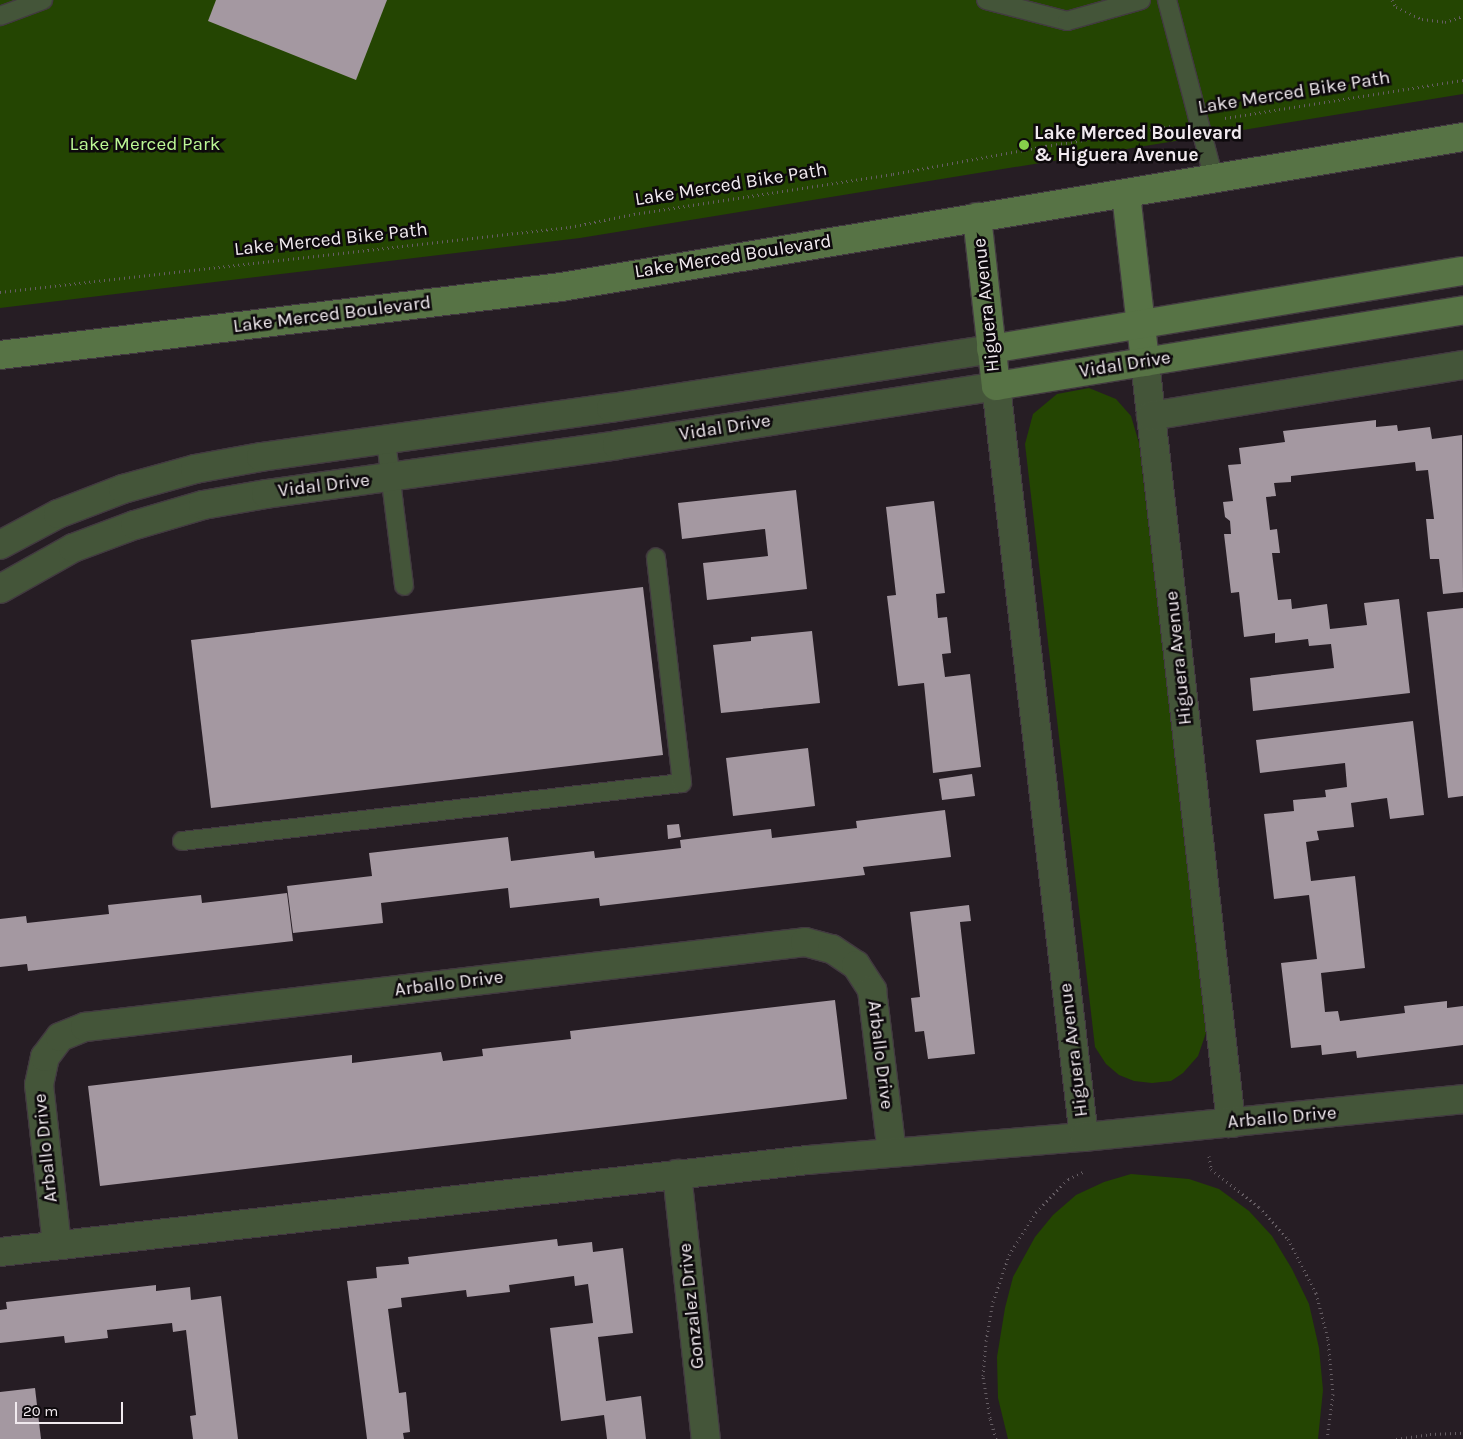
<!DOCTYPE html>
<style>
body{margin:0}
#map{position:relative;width:1463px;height:1439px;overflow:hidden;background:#261d24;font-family:Karla,sans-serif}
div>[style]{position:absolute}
.green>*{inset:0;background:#244502}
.building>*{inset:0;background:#a498a1}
.path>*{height:3px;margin-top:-1.5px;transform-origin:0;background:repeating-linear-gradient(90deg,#665e64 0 1px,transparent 0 5px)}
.roads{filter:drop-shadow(1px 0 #423a40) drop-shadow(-1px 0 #423a40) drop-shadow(0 1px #423a40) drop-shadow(0 -1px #423a40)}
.lane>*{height:18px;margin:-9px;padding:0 9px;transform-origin:9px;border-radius:9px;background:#445539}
.street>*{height:28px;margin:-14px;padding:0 14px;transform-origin:14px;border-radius:14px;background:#445539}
.secondary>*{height:28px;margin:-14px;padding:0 14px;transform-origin:14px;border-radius:14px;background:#577345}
.dots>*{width:14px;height:14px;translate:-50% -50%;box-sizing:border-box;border:2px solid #0d090c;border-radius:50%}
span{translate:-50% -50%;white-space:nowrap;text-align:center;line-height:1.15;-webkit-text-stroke:5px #0d090c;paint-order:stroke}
.street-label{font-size:19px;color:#f1eaef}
.poi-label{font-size:19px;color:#f1eaef;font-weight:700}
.left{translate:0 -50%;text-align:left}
.park-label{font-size:19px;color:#bcf795}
.scale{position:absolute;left:15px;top:1402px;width:108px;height:22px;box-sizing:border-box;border:2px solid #f1eaef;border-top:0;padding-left:6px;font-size:15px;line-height:18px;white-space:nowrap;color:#f1eaef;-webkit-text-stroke:4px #0d090c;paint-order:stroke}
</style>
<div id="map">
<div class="green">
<i style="clip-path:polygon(0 0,1463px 0,1463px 94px,580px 238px,0 308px)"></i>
<i style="clip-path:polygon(1089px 388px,1116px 399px,1131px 416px,1139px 443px,1207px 1030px,1198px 1056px,1183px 1073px,1171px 1081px,1152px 1083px,1134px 1081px,1119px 1075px,1106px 1064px,1095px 1047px,1025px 444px,1033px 414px,1057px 394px)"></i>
<i style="clip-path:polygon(1131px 1174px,1189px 1179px,1219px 1189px,1249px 1211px,1272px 1236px,1292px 1269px,1309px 1304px,1319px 1348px,1323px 1390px,1318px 1439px,1008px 1439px,998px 1398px,997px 1357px,1005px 1308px,1013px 1277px,1035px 1237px,1053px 1215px,1076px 1195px,1104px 1182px)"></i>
</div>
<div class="building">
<i style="clip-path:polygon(216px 0,387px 0,356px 80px,208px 21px)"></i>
<i style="clip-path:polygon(1376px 420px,1376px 427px,1397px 425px,1398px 431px,1430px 427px,1432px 439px,1462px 435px,1463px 592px,1443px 594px,1439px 559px,1430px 559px,1426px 519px,1434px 519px,1428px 470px,1416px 471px,1415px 462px,1291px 476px,1291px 482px,1274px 483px,1276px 496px,1266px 497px,1270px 530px,1277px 529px,1280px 553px,1272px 553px,1278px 600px,1291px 599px,1292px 609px,1327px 604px,1330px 629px,1367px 625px,1364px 603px,1399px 599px,1410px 693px,1253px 711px,1250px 678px,1334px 668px,1331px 644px,1309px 646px,1308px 639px,1275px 643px,1275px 633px,1244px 637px,1239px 592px,1231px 593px,1224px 534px,1231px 534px,1230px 521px,1225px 517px,1223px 502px,1233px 501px,1228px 465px,1241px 464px,1239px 448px,1285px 442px,1283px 431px)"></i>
<i style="clip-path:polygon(796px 490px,807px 589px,707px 600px,703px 563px,768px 556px,765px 529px,682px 539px,678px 503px)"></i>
<i style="clip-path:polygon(934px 501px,945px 593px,936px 594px,938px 618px,947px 617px,951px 653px,942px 654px,945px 677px,970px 674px,981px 767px,933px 773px,924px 683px,898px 686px,887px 596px,896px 595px,886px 507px)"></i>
<i style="clip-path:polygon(643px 587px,663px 755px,211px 808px,191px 640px)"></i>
<i style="clip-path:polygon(1463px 608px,1463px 796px,1448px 798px,1427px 612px)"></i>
<i style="clip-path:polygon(812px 631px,820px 703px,721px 713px,713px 645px,751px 641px,751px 637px)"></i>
<i style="clip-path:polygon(1413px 721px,1424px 815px,1390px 819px,1387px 798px,1351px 803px,1354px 827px,1317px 831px,1319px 840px,1306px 842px,1311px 881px,1355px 876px,1365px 968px,1321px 973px,1325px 1012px,1338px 1011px,1340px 1021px,1405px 1013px,1404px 1006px,1447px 1001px,1447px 1008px,1463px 1006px,1463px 1045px,1357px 1058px,1356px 1051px,1322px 1055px,1321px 1045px,1291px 1048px,1281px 963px,1317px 959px,1309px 895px,1274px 899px,1264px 814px,1294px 811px,1293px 800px,1326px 797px,1325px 790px,1347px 787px,1345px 763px,1260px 773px,1256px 740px)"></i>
<i style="clip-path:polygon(808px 748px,815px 806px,733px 816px,726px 758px)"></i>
<i style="clip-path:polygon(972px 774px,975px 796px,942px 800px,939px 779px)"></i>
<i style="clip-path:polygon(945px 810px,951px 857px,863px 867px,865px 875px,600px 906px,599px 898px,510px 908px,508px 888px,381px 903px,383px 923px,293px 933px,287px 886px,372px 876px,369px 853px,508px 837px,511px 861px,594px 851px,595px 858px,681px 848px,680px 840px,771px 829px,772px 838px,857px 828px,856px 821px)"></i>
<i style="clip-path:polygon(679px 824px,681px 837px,668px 839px,667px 825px)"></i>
<i style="clip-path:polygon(287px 893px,293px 941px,28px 971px,27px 964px,0 967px,0 919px,26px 916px,27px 923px,109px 914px,108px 905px,201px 895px,202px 903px)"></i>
<i style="clip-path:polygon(969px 905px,971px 921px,960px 922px,975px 1054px,928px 1059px,924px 1031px,915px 1032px,911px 998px,920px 997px,910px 912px)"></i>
<i style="clip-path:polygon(835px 1000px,847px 1099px,100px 1186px,88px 1086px,352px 1055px,352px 1063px,441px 1052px,443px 1061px,483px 1056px,482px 1049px,571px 1039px,570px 1031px)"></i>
<i style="clip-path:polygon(557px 1239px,558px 1246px,592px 1242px,593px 1252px,623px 1248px,633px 1333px,598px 1337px,606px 1401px,641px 1396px,646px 1439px,607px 1439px,604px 1415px,561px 1421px,550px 1328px,593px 1323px,588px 1284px,575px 1286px,574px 1276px,509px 1285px,510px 1292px,467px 1297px,466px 1290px,401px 1298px,402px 1307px,388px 1309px,399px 1393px,406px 1392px,410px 1432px,403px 1433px,404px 1439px,367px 1439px,347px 1281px,377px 1278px,376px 1267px,409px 1264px,408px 1257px)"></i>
<i style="clip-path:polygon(156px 1285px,156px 1291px,190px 1287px,191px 1300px,221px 1296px,238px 1439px,193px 1439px,190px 1416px,196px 1415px,186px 1330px,173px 1332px,172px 1323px,107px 1330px,108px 1338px,65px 1343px,64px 1336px,0 1343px,0 1310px,7px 1309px,6px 1302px)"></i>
<i style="clip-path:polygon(35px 1388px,41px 1439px,0 1439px,0 1392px)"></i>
</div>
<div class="path">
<i style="left:1392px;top:0;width:8px;rotate:60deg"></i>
<i style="left:1396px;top:7px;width:29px;rotate:25deg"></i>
<i style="left:1422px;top:19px;width:23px;rotate:7deg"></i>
<i style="left:1445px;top:22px;width:19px;rotate:-18deg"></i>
<i style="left:1225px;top:118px;width:241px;rotate:-9.1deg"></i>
<i style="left:0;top:292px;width:574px;rotate:-6.51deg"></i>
<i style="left:570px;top:227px;width:65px;rotate:-11.5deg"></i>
<i style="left:634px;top:214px;width:262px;rotate:-8.8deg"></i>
<i style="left:893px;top:174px;width:156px;rotate:-10.4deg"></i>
<i style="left:1046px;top:146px;width:128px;rotate:-9deg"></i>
<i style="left:1209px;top:1156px;width:13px;rotate:81deg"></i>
<i style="left:1211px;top:1169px;width:61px;rotate:38.4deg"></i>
<i style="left:1259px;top:1207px;width:43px;rotate:47.8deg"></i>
<i style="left:1288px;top:1239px;width:61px;rotate:62.6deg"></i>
<i style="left:1316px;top:1293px;width:48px;rotate:75.4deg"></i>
<i style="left:1328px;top:1339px;width:55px;rotate:84.8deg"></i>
<i style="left:1333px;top:1394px;width:45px;rotate:97.6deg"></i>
<i style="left:996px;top:1439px;width:22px;rotate:-106deg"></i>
<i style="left:990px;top:1418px;width:43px;rotate:-99.5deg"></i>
<i style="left:983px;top:1376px;width:35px;rotate:-85deg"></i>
<i style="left:986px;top:1341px;width:40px;rotate:-80deg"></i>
<i style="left:993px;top:1302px;width:50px;rotate:-71.2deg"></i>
<i style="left:1009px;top:1255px;width:51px;rotate:-57.9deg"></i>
<i style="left:1036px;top:1212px;width:46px;rotate:-45.9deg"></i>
<i style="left:1068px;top:1179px;width:19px;rotate:-25deg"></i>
<i style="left:1396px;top:1439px;width:34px;rotate:-8deg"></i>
<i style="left:1430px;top:1434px;width:33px;rotate:-2deg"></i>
</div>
<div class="roads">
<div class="lane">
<i style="left:986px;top:0;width:84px;rotate:14.5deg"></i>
<i style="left:1067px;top:21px;width:77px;rotate:-15.8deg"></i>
<i style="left:1167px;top:0;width:185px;rotate:75.3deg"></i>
<i style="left:0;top:16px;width:46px;rotate:-20.4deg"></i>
<i style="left:386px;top:441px;width:146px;rotate:82.9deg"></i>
<i style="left:182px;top:841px;width:503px;rotate:-6.62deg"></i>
<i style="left:682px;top:783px;width:227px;rotate:-96.6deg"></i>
</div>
<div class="street">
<i style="left:1145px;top:362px;width:766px;rotate:83.55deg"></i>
<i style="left:1151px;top:416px;width:316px;rotate:-9.3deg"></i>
<i style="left:0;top:545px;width:66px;rotate:-28.1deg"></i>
<i style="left:58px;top:514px;width:70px;rotate:-21deg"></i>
<i style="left:123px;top:489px;width:75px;rotate:-15.5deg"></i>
<i style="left:195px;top:469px;width:67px;rotate:-10.3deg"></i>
<i style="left:261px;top:457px;width:353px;rotate:-8deg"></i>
<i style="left:611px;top:408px;width:385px;rotate:-8.8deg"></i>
<i style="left:0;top:589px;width:84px;rotate:-29.3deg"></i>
<i style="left:73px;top:548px;width:66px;rotate:-20.4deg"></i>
<i style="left:135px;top:525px;width:71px;rotate:-16.4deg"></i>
<i style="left:203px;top:505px;width:64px;rotate:-9.9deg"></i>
<i style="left:266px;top:494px;width:354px;rotate:-7.9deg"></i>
<i style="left:617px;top:445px;width:384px;rotate:-8.8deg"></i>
<i style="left:996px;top:386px;width:756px;rotate:83.32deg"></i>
<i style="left:677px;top:1174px;width:267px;rotate:83.8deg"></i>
<i style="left:57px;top:1245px;width:161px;rotate:-96.4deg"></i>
<i style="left:39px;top:1085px;width:29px;rotate:-78deg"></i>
<i style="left:45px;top:1057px;width:25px;rotate:-53deg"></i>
<i style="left:60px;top:1037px;width:27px;rotate:-22deg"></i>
<i style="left:85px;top:1027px;width:725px;rotate:-6.73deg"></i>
<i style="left:805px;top:942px;width:28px;rotate:15deg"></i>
<i style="left:832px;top:949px;width:29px;rotate:34deg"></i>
<i style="left:856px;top:965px;width:30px;rotate:57deg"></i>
<i style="left:872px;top:990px;width:163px;rotate:83deg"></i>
<i style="left:0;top:1252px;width:813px;rotate:-6.5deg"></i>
<i style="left:808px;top:1160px;width:277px;rotate:-4.8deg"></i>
<i style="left:1084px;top:1137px;width:381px;rotate:-5.7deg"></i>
</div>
<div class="secondary">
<i style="left:1126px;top:194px;width:169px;rotate:83.5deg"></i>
<i style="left:977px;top:217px;width:170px;rotate:83.6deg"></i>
<i style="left:996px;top:386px;width:473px;rotate:-9.2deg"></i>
<i style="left:991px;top:349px;width:478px;rotate:-9.4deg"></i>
<i style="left:0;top:355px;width:565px;rotate:-6.91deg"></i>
<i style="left:561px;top:287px;width:914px;rotate:-9.44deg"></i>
</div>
</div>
<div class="dots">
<i style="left:1024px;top:145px;background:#86cf4b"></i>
</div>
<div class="street-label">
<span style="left:1294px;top:93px;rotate:-9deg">Lake Merced Bike Path</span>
<span style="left:731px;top:185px;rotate:-9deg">Lake Merced Bike Path</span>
<span style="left:331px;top:240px;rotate:-6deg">Lake Merced Bike Path</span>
<span style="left:733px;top:257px;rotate:-9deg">Lake Merced Boulevard</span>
<span style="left:987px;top:305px;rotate:-96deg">Higuera Avenue</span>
<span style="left:332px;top:315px;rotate:-7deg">Lake Merced Boulevard</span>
<span style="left:1125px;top:365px;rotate:-9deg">Vidal Drive</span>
<span style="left:725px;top:428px;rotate:-9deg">Vidal Drive</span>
<span style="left:324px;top:486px;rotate:-7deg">Vidal Drive</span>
<span style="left:1179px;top:658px;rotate:-96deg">Higuera Avenue</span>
<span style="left:449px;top:984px;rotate:-7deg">Arballo Drive</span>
<span style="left:1074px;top:1050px;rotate:-97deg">Higuera Avenue</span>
<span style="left:880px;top:1055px;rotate:83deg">Arballo Drive</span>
<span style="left:1282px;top:1118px;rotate:-5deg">Arballo Drive</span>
<span style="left:46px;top:1148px;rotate:-96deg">Arballo Drive</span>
<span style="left:692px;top:1306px;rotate:-96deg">Gonzalez Drive</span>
</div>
<div class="poi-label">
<span class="left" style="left:1034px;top:145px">Lake Merced Boulevard<br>&amp; Higuera Avenue</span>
</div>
<div class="park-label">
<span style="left:145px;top:145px">Lake Merced Park</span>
</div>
<div class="scale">20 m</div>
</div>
